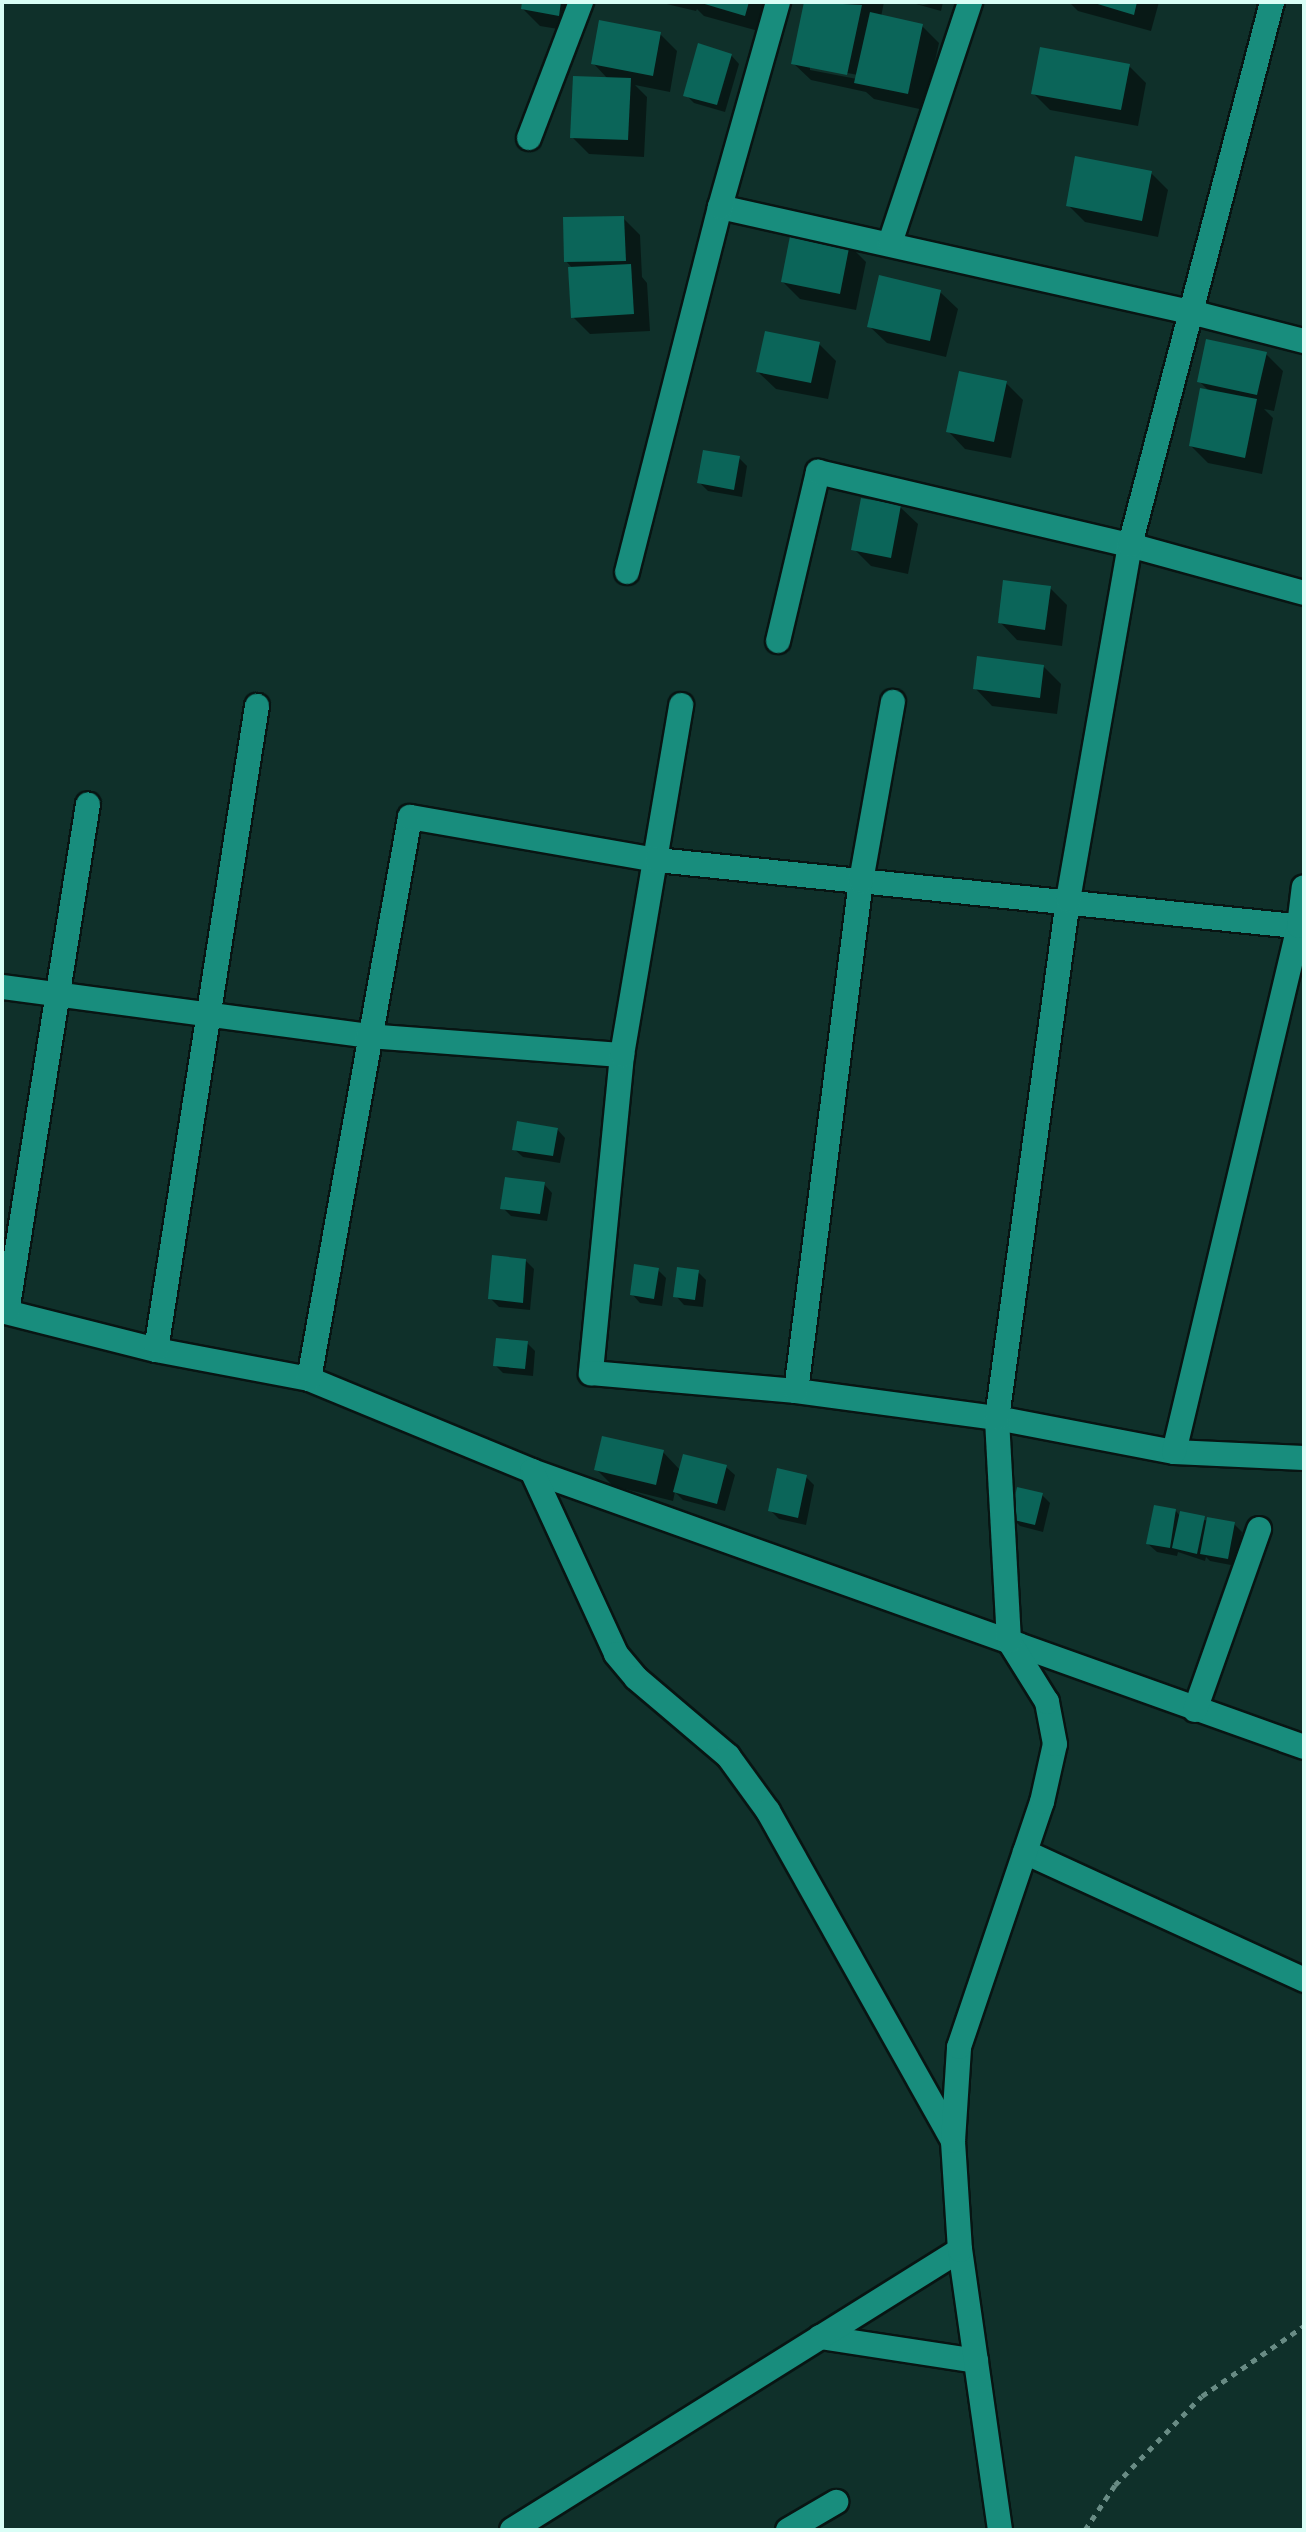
<!DOCTYPE html>
<style>
body{margin:0}
#map{position:relative;width:1306px;height:2532px;overflow:hidden;background:#0f302a;font-family:"Open Sans",sans-serif}
div>[style]{position:absolute}
.shadow>*{inset:0;background:#0007}
.building>*{inset:0;background:#0b6559}
.path>*{height:5px;margin-top:-2.5px;transform-origin:0;background:repeating-linear-gradient(90deg,#688b84 0 6px,transparent 0 12px)}
.roads{filter:drop-shadow(2px 0 #081513) drop-shadow(-2px 0 #081513) drop-shadow(0 2px #081513) drop-shadow(0 -2px #081513)}
.minor>*{height:24px;margin:-12px;padding:0 12px;transform-origin:12px;border-radius:12px;background:#188d7d}
span{translate:-50% -50%;white-space:nowrap;text-align:center;line-height:1.15;-webkit-text-stroke:6px #0f302a;paint-order:stroke}
.frame{position:absolute;inset:0;border:4px solid #d9fef6;pointer-events:none}
</style>
<div id="map">
<div class="shadow">
<i style="clip-path:polygon(524px 2px,581px 2px,576px 32px,540px 26px,523px 9px)"></i>
<i style="clip-path:polygon(658px 2px,770px 2px,762px 32px,704px 16px,697px 9px,696px 11px)"></i>
<i style="clip-path:polygon(evenodd,806px 2px,884px 2px,881px 17px,922px 26px,939px 43px,924px 110px,874px 99px,866px 92px,811px 80px,793px 63px,806px 2px,810px 66px,858px 75px,857px 79px,810px 70px,810px 66px)"></i>
<i style="clip-path:polygon(909px 2px,923px 5px,943px 2px,941px 11px)"></i>
<i style="clip-path:polygon(1069px 2px,1159px 2px,1151px 31px,1078px 11px)"></i>
<i style="clip-path:polygon(660px 34px,677px 51px,670px 92px,635px 85px,647px 97px,644px 157px,589px 154px,572px 137px,608px 79px,593px 63px)"></i>
<i style="clip-path:polygon(731px 55px,739px 64px,725px 112px,694px 103px,686px 95px)"></i>
<i style="clip-path:polygon(1129px 66px,1146px 83px,1138px 126px,1050px 110px,1033px 93px)"></i>
<i style="clip-path:polygon(1151px 173px,1168px 190px,1158px 237px,1085px 222px,1068px 205px)"></i>
<i style="clip-path:polygon(623px 218px,640px 235px,642px 277px,647px 283px,650px 331px,590px 334px,573px 317px,573px 269px,566px 261px)"></i>
<i style="clip-path:polygon(849px 245px,866px 262px,856px 310px,800px 299px,783px 282px)"></i>
<i style="clip-path:polygon(940px 292px,958px 309px,946px 357px,887px 343px,869px 326px)"></i>
<i style="clip-path:polygon(819px 344px,836px 361px,828px 399px,776px 389px,758px 372px)"></i>
<i style="clip-path:polygon(1266px 354px,1283px 371px,1274px 411px,1264px 409px,1273px 418px,1262px 474px,1208px 463px,1191px 446px,1210px 392px,1199px 381px)"></i>
<i style="clip-path:polygon(1006px 383px,1023px 400px,1011px 458px,965px 449px,948px 431px)"></i>
<i style="clip-path:polygon(739px 458px,747px 466px,742px 497px,708px 491px,699px 482px)"></i>
<i style="clip-path:polygon(900px 507px,918px 524px,908px 574px,871px 566px,854px 549px)"></i>
<i style="clip-path:polygon(1050px 588px,1067px 605px,1062px 646px,1017px 640px,1000px 622px)"></i>
<i style="clip-path:polygon(1044px 667px,1061px 684px,1057px 714px,992px 706px,975px 688px)"></i>
<i style="clip-path:polygon(557px 1129px,565px 1138px,560px 1163px,523px 1157px,514px 1149px)"></i>
<i style="clip-path:polygon(544px 1184px,552px 1193px,547px 1221px,511px 1216px,503px 1208px)"></i>
<i style="clip-path:polygon(526px 1261px,534px 1269px,530px 1310px,499px 1307px,491px 1299px)"></i>
<i style="clip-path:polygon(658px 1270px,666px 1278px,662px 1306px,640px 1303px,632px 1294px)"></i>
<i style="clip-path:polygon(698px 1272px,706px 1280px,703px 1307px,684px 1305px,676px 1296px)"></i>
<i style="clip-path:polygon(527px 1343px,535px 1351px,533px 1376px,503px 1373px,495px 1365px)"></i>
<i style="clip-path:polygon(663px 1452px,680px 1470px,726px 1467px,735px 1475px,725px 1511px,683px 1500px,675px 1492px,673px 1501px,613px 1486px,596px 1469px)"></i>
<i style="clip-path:polygon(806px 1477px,814px 1485px,806px 1525px,779px 1519px,770px 1510px)"></i>
<i style="clip-path:polygon(1042px 1495px,1050px 1503px,1043px 1532px,1020px 1526px,1012px 1518px)"></i>
<i style="clip-path:polygon(1176px 1511px,1181px 1517px,1234px 1524px,1242px 1532px,1236px 1566px,1210px 1561px,1206px 1557px,1205px 1561px,1178px 1552px,1177px 1556px,1157px 1552px,1148px 1544px)"></i>
</div>
<div class="building">
<i style="clip-path:polygon(522px 2px,561px 2px,559px 16px,521px 9px)"></i>
<i style="clip-path:polygon(698px 2px,749px 2px,745px 16px)"></i>
<i style="clip-path:polygon(804px 2px,862px 5px,847px 75px,791px 64px)"></i>
<i style="clip-path:polygon(1091px 2px,1137px 2px,1134px 15px)"></i>
<i style="clip-path:polygon(870px 12px,923px 24px,908px 94px,854px 83px)"></i>
<i style="clip-path:polygon(599px 20px,661px 32px,653px 76px,591px 64px)"></i>
<i style="clip-path:polygon(698px 43px,732px 54px,717px 105px,683px 96px)"></i>
<i style="clip-path:polygon(1040px 47px,1130px 64px,1121px 110px,1031px 94px)"></i>
<i style="clip-path:polygon(573px 76px,631px 78px,628px 140px,570px 138px)"></i>
<i style="clip-path:polygon(1075px 156px,1152px 171px,1142px 221px,1066px 206px)"></i>
<i style="clip-path:polygon(624px 216px,626px 261px,564px 262px,563px 217px)"></i>
<i style="clip-path:polygon(791px 231px,850px 243px,840px 294px,781px 282px)"></i>
<i style="clip-path:polygon(631px 264px,634px 314px,571px 318px,568px 267px)"></i>
<i style="clip-path:polygon(879px 275px,941px 290px,930px 341px,867px 327px)"></i>
<i style="clip-path:polygon(765px 331px,820px 342px,811px 383px,756px 372px)"></i>
<i style="clip-path:polygon(1206px 339px,1267px 352px,1257px 395px,1197px 382px)"></i>
<i style="clip-path:polygon(959px 371px,1007px 381px,994px 442px,946px 432px)"></i>
<i style="clip-path:polygon(1200px 388px,1257px 399px,1245px 458px,1189px 446px)"></i>
<i style="clip-path:polygon(703px 450px,740px 456px,734px 490px,697px 483px)"></i>
<i style="clip-path:polygon(861px 498px,901px 505px,891px 558px,851px 550px)"></i>
<i style="clip-path:polygon(1003px 580px,1051px 586px,1045px 630px,998px 623px)"></i>
<i style="clip-path:polygon(977px 656px,1044px 665px,1040px 698px,973px 689px)"></i>
<i style="clip-path:polygon(517px 1121px,558px 1128px,553px 1156px,512px 1150px)"></i>
<i style="clip-path:polygon(505px 1177px,545px 1182px,540px 1214px,500px 1209px)"></i>
<i style="clip-path:polygon(492px 1255px,526px 1259px,523px 1303px,488px 1299px)"></i>
<i style="clip-path:polygon(634px 1264px,659px 1268px,654px 1299px,630px 1295px)"></i>
<i style="clip-path:polygon(677px 1267px,699px 1270px,695px 1300px,673px 1297px)"></i>
<i style="clip-path:polygon(496px 1338px,528px 1341px,525px 1369px,493px 1366px)"></i>
<i style="clip-path:polygon(602px 1436px,664px 1450px,656px 1485px,594px 1470px)"></i>
<i style="clip-path:polygon(683px 1454px,727px 1465px,717px 1504px,673px 1492px)"></i>
<i style="clip-path:polygon(777px 1468px,807px 1475px,798px 1518px,768px 1511px)"></i>
<i style="clip-path:polygon(1017px 1487px,1043px 1493px,1035px 1525px,1010px 1519px)"></i>
<i style="clip-path:polygon(1154px 1505px,1176px 1509px,1170px 1548px,1146px 1544px)"></i>
<i style="clip-path:polygon(1180px 1511px,1205px 1516px,1197px 1554px,1172px 1548px)"></i>
<i style="clip-path:polygon(1207px 1517px,1235px 1522px,1228px 1559px,1200px 1554px)"></i>
</div>
<div class="path">
<i style="left:1085px;top:2530px;width:54px;rotate:-56.3deg"></i>
<i style="left:1115px;top:2485px;width:124px;rotate:-45.7deg"></i>
<i style="left:1202px;top:2396px;width:124px;rotate:-34.5deg"></i>
</div>
<div class="roads">
<div class="minor">
<i style="left:529px;top:138px;width:146px;rotate:-69.1deg"></i>
<i style="left:720px;top:207px;width:483px;rotate:12.6deg"></i>
<i style="left:1191px;top:312px;width:117px;rotate:14.4deg"></i>
<i style="left:890px;top:243px;width:254px;rotate:-71.6deg"></i>
<i style="left:627px;top:572px;width:377px;rotate:-75.7deg"></i>
<i style="left:720px;top:207px;width:213px;rotate:-74.2deg"></i>
<i style="left:778px;top:641px;width:174px;rotate:-76.7deg"></i>
<i style="left:818px;top:472px;width:320px;rotate:13.2deg"></i>
<i style="left:1130px;top:545px;width:180px;rotate:15.4deg"></i>
<i style="left:2px;top:987px;width:369px;rotate:7.6deg"></i>
<i style="left:368px;top:1036px;width:255px;rotate:4.3deg"></i>
<i style="left:622px;top:1055px;width:320px;rotate:95.6deg"></i>
<i style="left:591px;top:1373px;width:206px;rotate:5deg"></i>
<i style="left:796px;top:1391px;width:203px;rotate:7.7deg"></i>
<i style="left:997px;top:1418px;width:180px;rotate:10.9deg"></i>
<i style="left:1174px;top:1452px;width:130px;rotate:2.6deg"></i>
<i style="left:622px;top:1055px;width:355px;rotate:-80.4deg"></i>
<i style="left:2px;top:1311px;width:159px;rotate:14.2deg"></i>
<i style="left:156px;top:1350px;width:156px;rotate:10.7deg"></i>
<i style="left:309px;top:1379px;width:241px;rotate:22.4deg"></i>
<i style="left:532px;top:1471px;width:820px;rotate:19.67deg"></i>
<i style="left:7px;top:1312px;width:514px;rotate:-80.94deg"></i>
<i style="left:156px;top:1350px;width:652px;rotate:-81.09deg"></i>
<i style="left:309px;top:1379px;width:571px;rotate:-79.81deg"></i>
<i style="left:410px;top:817px;width:251px;rotate:9.9deg"></i>
<i style="left:657px;top:860px;width:650px;rotate:5.91deg"></i>
<i style="left:796px;top:1391px;width:514px;rotate:-82.74deg"></i>
<i style="left:861px;top:881px;width:182px;rotate:-79.9deg"></i>
<i style="left:1174px;top:1452px;width:541px;rotate:-76.63deg"></i>
<i style="left:1299px;top:926px;width:39px;rotate:-83deg"></i>
<i style="left:532px;top:1471px;width:201px;rotate:65.3deg"></i>
<i style="left:616px;top:1654px;width:31px;rotate:50deg"></i>
<i style="left:636px;top:1678px;width:121px;rotate:40.3deg"></i>
<i style="left:728px;top:1756px;width:68px;rotate:54deg"></i>
<i style="left:768px;top:1811px;width:378px;rotate:60.7deg"></i>
<i style="left:1195px;top:1710px;width:192px;rotate:-70.5deg"></i>
<i style="left:1025px;top:1852px;width:307px;rotate:24.6deg"></i>
<i style="left:820px;top:2337px;width:158px;rotate:8.7deg"></i>
<i style="left:512px;top:2530px;width:528px;rotate:-32.01deg"></i>
<i style="left:788px;top:2530px;width:56px;rotate:-30.3deg"></i>
<i style="left:1000px;top:2530px;width:283px;rotate:-98.1deg"></i>
<i style="left:960px;top:2250px;width:109px;rotate:-93.7deg"></i>
<i style="left:953px;top:2141px;width:94px;rotate:-86.3deg"></i>
<i style="left:959px;top:2047px;width:259px;rotate:-71.3deg"></i>
<i style="left:1042px;top:1802px;width:59px;rotate:-77.4deg"></i>
<i style="left:1055px;top:1744px;width:43px;rotate:-100.8deg"></i>
<i style="left:1047px;top:1702px;width:72px;rotate:-121.9deg"></i>
<i style="left:1009px;top:1641px;width:223px;rotate:-93.1deg"></i>
<i style="left:997px;top:1418px;width:523px;rotate:-82.2deg"></i>
<i style="left:1068px;top:900px;width:360px;rotate:-80.1deg"></i>
<i style="left:1130px;top:545px;width:561px;rotate:-75.34deg"></i>
</div>
</div>
<div class="frame"></div>
</div>
